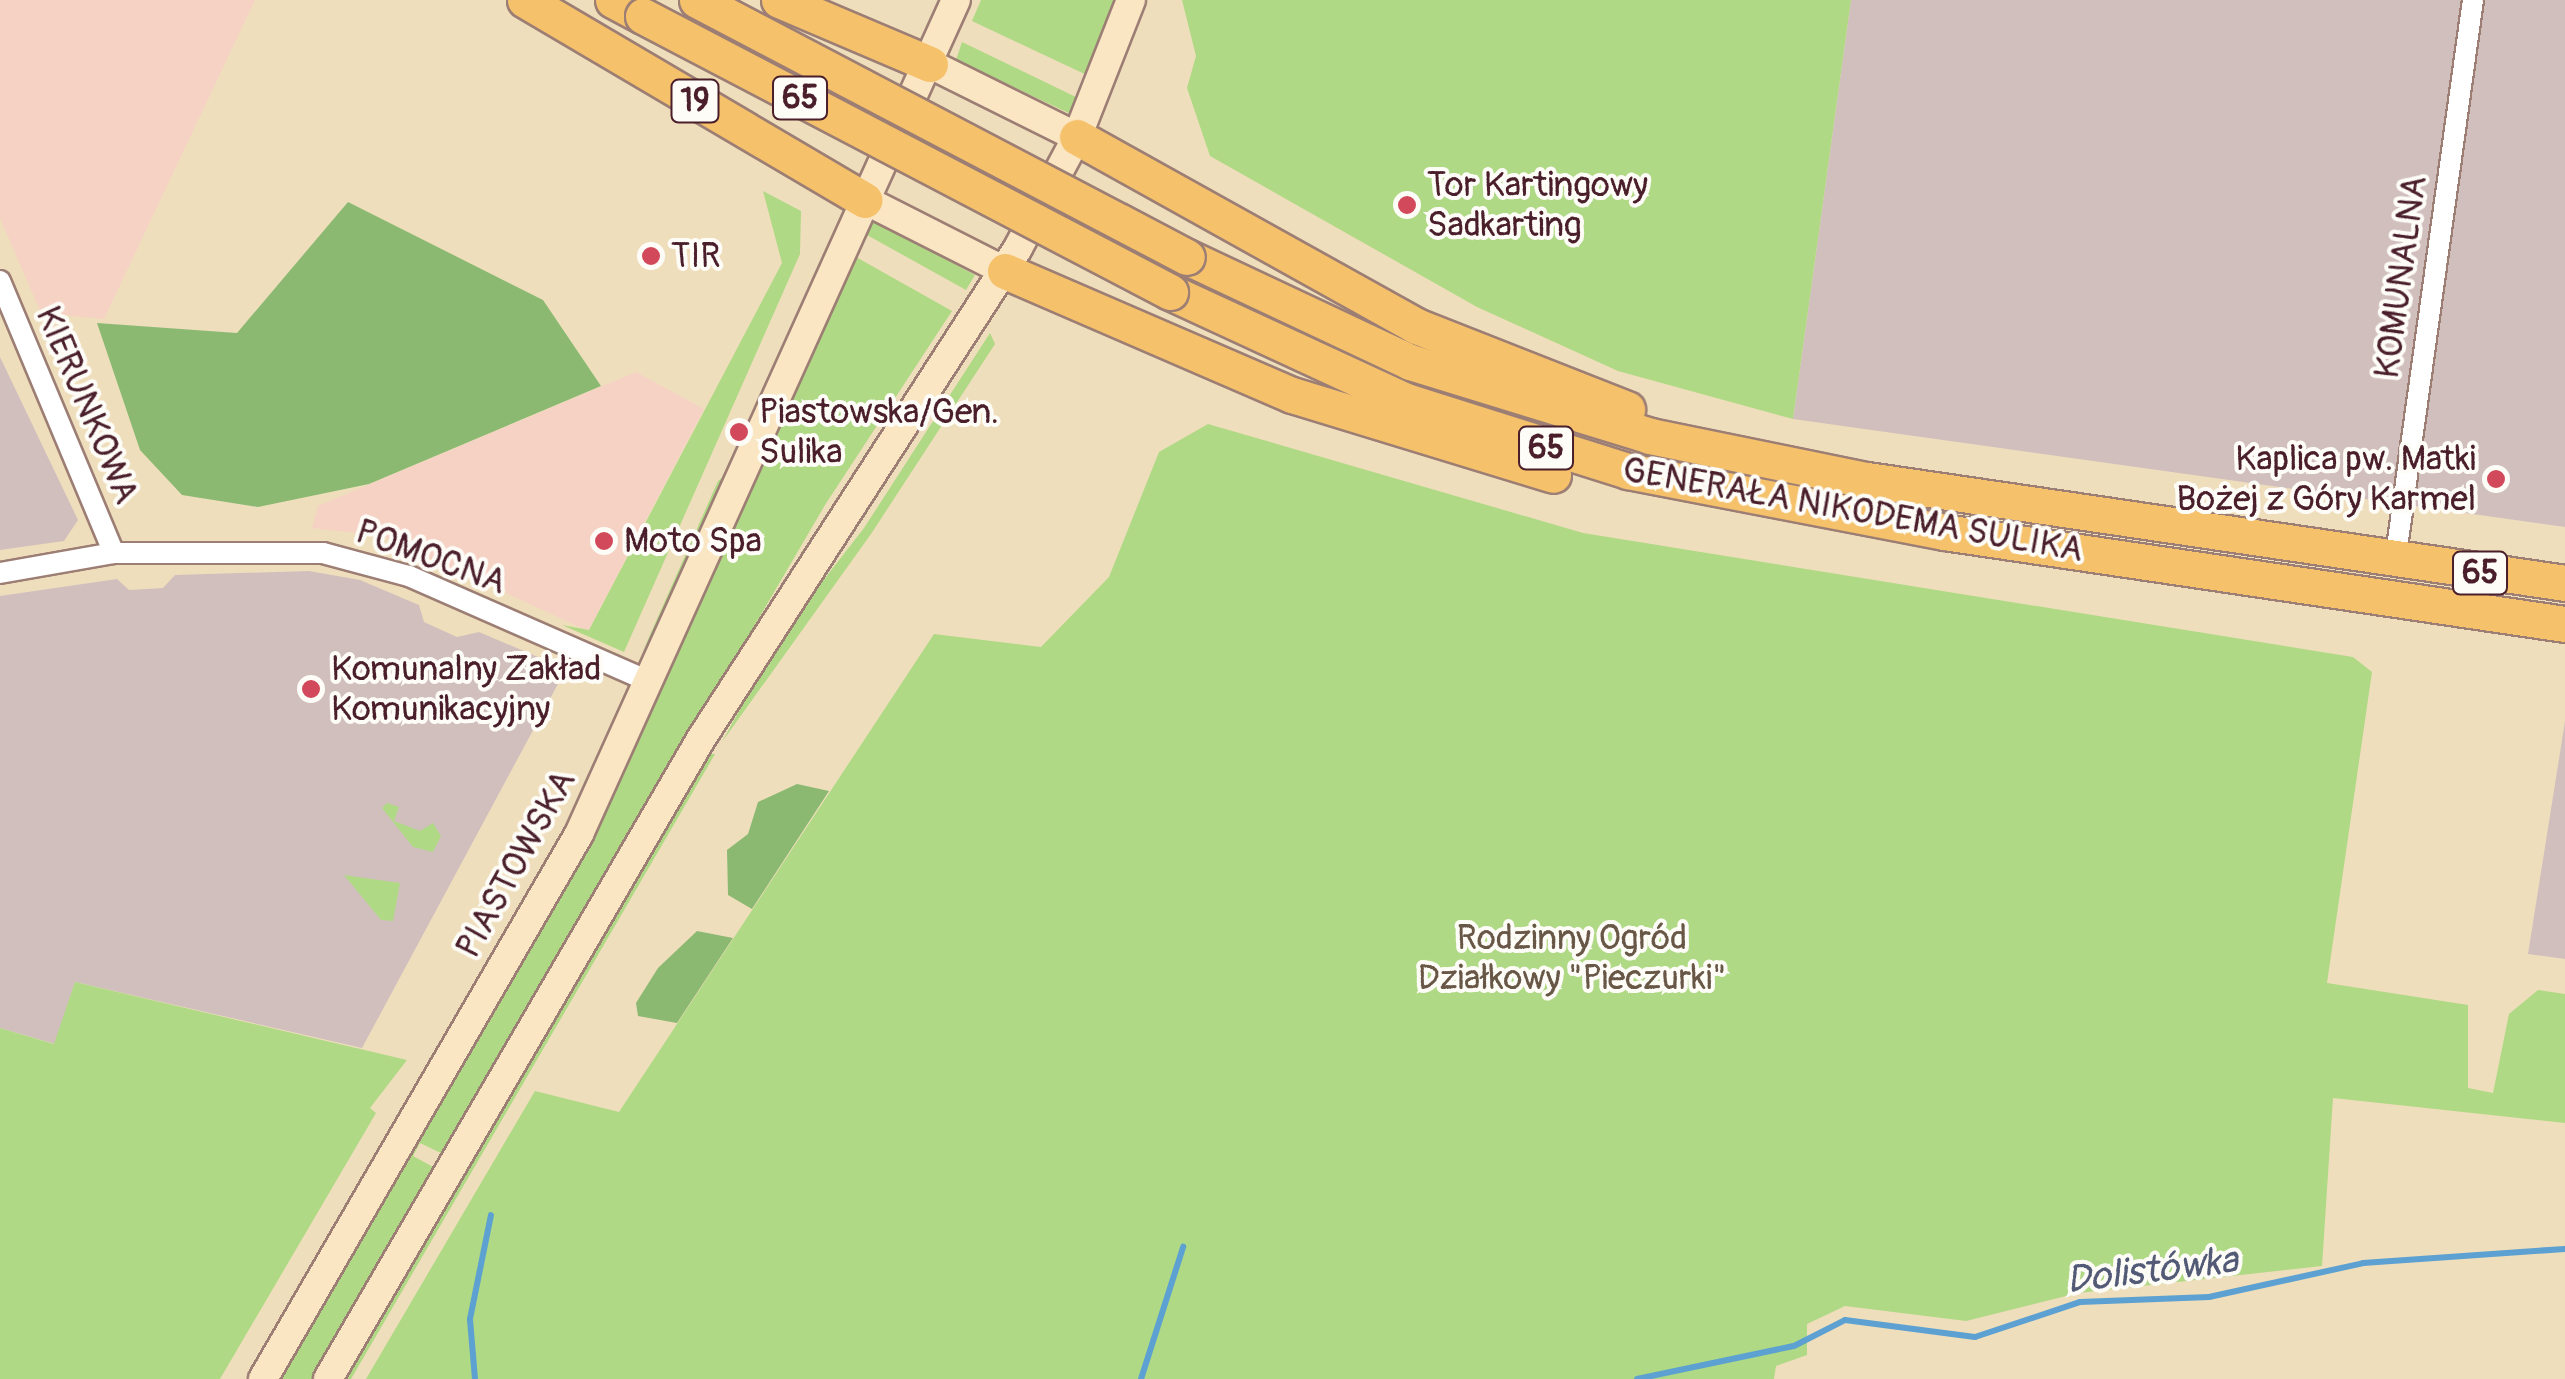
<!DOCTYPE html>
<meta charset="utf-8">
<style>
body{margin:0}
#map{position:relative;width:2565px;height:1379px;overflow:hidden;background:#efdebc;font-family:Pangolin,sans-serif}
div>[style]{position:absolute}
.built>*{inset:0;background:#f6d2c4}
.industrial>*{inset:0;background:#d1bfbe}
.green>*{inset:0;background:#afd984}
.forest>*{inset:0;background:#8bb972}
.stream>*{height:6px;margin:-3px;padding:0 3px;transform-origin:3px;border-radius:3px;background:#5ca1d1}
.roads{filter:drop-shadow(2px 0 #9c7e74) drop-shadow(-2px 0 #9c7e74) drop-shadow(0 2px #9c7e74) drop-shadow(0 -2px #9c7e74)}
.street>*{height:20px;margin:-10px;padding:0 10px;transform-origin:10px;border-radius:10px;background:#fff}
.secondary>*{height:28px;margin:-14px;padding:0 14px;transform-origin:14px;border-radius:14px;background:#fbe6c4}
.highway>*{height:35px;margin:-17.5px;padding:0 17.5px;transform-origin:17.5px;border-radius:17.5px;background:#f5c16b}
.bridges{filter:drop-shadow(2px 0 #9c7e74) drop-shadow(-2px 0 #9c7e74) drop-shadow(0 2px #9c7e74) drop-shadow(0 -2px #9c7e74)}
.highway-bridge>*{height:35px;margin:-17.5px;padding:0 17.5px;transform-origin:17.5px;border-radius:17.5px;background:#f5c16b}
.dots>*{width:28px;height:28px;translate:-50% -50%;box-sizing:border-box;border:5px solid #fdfcf7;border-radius:50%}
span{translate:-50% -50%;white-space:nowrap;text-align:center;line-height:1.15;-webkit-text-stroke:8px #fdfcf7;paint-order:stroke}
.shield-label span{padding:2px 8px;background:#fdfcf7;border:2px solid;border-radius:8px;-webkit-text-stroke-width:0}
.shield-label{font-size:32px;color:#4a1f2b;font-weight:700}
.poi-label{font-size:35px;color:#4a1f2b}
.left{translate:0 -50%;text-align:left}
.right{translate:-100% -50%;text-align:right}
.street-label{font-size:35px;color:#4a1f2b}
.park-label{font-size:35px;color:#685746}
.water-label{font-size:38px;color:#525a76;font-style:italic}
</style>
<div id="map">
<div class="built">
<i style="clip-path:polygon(0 0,255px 0,104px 319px,41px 313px,0 218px)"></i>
<i style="clip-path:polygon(636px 372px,704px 409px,588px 631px,382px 536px,312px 528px,318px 506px)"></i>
</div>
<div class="industrial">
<i style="clip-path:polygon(1851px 0,2565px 0,2565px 527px,1793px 419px)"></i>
<i style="clip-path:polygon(0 357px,78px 520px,64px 541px,0 550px)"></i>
<i style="clip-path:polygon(309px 571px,360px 580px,419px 605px,424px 622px,457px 637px,479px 632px,566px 669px,362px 1048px,75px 982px,55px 1044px,0 1028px,0 596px,117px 579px,129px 590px,163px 588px,175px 575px)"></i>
<i style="clip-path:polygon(2565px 721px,2565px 959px,2528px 954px)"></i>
</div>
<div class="green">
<i style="clip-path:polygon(981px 0,1117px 0,1091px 77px,972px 21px)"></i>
<i style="clip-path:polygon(1182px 0,1851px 0,1793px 419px,1618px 371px,1477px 307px,1210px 156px,1187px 88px,1196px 56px)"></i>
<i style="clip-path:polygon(962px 42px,1080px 99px,1073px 115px,956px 60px)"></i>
<i style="clip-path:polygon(763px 191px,801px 211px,800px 254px,624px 652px,562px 625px,589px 630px,782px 263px)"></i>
<i style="clip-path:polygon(874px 220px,975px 275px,966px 290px,867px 235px)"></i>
<i style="clip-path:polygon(856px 257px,952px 311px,825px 505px,445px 1155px,420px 1143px,413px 1156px,437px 1169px,315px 1379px,277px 1379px,586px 847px)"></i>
<i style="clip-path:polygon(990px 333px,995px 344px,871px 534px,722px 742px,780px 636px,864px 528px)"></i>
<i style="clip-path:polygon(1208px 424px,1583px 533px,2353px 657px,2372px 672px,2327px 983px,2468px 1005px,2468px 1088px,2493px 1093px,2509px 1014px,2538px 990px,2565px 994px,2565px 1123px,2333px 1098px,2322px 1266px,2078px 1293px,1966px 1321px,1845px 1306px,1807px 1324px,1807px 1355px,1776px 1366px,1774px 1379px,366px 1379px,535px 1091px,619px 1112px,934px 634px,1041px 647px,1109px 577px,1159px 452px)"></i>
<i style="clip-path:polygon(723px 477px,716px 511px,642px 653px,718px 481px)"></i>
<i style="clip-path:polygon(706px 754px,715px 754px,351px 1379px,342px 1379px)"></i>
<i style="clip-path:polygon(387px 803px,399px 807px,394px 821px,420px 831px,433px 823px,441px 836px,433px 852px,413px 847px,382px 808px)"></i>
<i style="clip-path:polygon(344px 875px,400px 883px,393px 921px,381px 920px)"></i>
<i style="clip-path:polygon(75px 982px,407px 1060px,370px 1108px,376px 1113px,220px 1379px,0 1379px,0 1028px,54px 1044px)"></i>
</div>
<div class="forest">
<i style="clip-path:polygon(348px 202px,543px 300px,601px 386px,369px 484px,258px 507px,182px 495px,140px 450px,97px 323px,237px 333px)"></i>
<i style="clip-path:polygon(797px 784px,829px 791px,752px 909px,728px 895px,727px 850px,748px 834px,758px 802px)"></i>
<i style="clip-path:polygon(697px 931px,733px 938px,677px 1023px,638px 1016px,636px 1003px,658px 968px)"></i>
</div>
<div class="stream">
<i style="left:475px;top:1379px;width:60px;rotate:-94.8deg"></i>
<i style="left:470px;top:1319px;width:106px;rotate:-78.6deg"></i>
<i style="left:1141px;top:1379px;width:139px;rotate:-72.3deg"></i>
<i style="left:1637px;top:1379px;width:160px;rotate:-11.9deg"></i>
<i style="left:1794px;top:1346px;width:57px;rotate:-27deg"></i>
<i style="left:1845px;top:1320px;width:131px;rotate:7.5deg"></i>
<i style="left:1975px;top:1337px;width:111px;rotate:-18.4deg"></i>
<i style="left:2080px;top:1302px;width:129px;rotate:-2.2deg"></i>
<i style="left:2209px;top:1297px;width:158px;rotate:-12.4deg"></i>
<i style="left:2363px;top:1263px;width:202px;rotate:-4deg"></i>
</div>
<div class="roads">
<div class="street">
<i style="left:0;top:281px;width:295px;rotate:67.3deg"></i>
<i style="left:2395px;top:562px;width:567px;rotate:-82.1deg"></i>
<i style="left:0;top:573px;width:116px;rotate:-10deg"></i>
<i style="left:114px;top:553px;width:209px"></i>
<i style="left:323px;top:553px;width:89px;rotate:15deg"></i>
<i style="left:409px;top:576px;width:263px;rotate:23.7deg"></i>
</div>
<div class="secondary">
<i style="left:930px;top:64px;width:164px;rotate:26.4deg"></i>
<i style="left:865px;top:200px;width:157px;rotate:26.9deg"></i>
<i style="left:263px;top:1379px;width:630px;rotate:-59.89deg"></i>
<i style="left:579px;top:834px;width:915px;rotate:-65.68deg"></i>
<i style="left:328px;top:1379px;width:741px;rotate:-59.77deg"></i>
<i style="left:701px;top:739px;width:584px;rotate:-57.15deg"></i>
<i style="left:1018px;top:248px;width:126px;rotate:-62deg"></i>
<i style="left:1077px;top:137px;width:147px;rotate:-68.5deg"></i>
</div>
<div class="highway">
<i style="left:525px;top:0;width:394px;rotate:30.5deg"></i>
<i style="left:613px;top:0;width:34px;rotate:28deg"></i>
<i style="left:779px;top:0;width:164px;rotate:23deg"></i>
<i style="left:1077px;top:137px;width:388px;rotate:29.1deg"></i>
<i style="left:1416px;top:326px;width:227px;rotate:21.5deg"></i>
<i style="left:1187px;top:257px;width:246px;rotate:25.2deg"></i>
<i style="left:1410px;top:362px;width:251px;rotate:17.1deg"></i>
<i style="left:1650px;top:436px;width:221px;rotate:11.5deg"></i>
<i style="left:1867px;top:480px;width:706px;rotate:8.39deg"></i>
<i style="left:1005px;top:271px;width:313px;rotate:23.4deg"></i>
<i style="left:1292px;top:395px;width:273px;rotate:17deg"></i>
<i style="left:1170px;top:292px;width:260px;rotate:24.8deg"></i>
<i style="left:1406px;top:401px;width:233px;rotate:17.5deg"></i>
<i style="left:1628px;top:471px;width:322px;rotate:10.9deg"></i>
<i style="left:1944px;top:532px;width:628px;rotate:8.43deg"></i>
</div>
</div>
<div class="bridges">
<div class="highway-bridge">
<i style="left:697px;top:0;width:553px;rotate:27.68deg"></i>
<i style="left:643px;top:16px;width:595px;rotate:27.64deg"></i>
</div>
</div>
<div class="dots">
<i style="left:1407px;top:205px;background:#d1495b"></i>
<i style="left:651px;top:256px;background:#d1495b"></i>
<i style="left:739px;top:432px;background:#d1495b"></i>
<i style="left:2496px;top:479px;background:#d1495b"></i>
<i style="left:604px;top:541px;background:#d1495b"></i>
<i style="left:311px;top:689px;background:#d1495b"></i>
</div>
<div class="shield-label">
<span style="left:800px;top:98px">65</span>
<span style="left:695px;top:101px">19</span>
<span style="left:1546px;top:448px">65</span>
<span style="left:2480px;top:573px">65</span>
</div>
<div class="poi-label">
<span class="left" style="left:1427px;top:205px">Tor Kartingowy<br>Sadkarting</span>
<span class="left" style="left:671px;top:256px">TIR</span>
<span class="left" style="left:759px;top:432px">Piastowska/Gen.<br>Sulika</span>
<span class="right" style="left:2476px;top:479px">Kaplica pw. Matki<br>Bożej z Góry Karmel</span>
<span class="left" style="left:624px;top:541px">Moto Spa</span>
<span class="left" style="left:331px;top:689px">Komunalny Zakład<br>Komunikacyjny</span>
</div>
<div class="street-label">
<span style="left:2401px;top:277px;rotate:-82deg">KOMUNALNA</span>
<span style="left:87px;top:405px;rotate:67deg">KIERUNKOWA</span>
<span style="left:1853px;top:510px;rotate:10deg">GENERAŁA NIKODEMA SULIKA</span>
<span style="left:431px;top:557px;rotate:20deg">POMOCNA</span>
<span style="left:516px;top:864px;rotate:-61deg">PIASTOWSKA</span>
</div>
<div class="park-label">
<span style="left:1572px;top:958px">Rodzinny Ogród<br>Działkowy "Pieczurki"</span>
</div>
<div class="water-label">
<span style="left:2152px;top:1271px;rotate:-7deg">Dolistówka</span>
</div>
</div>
